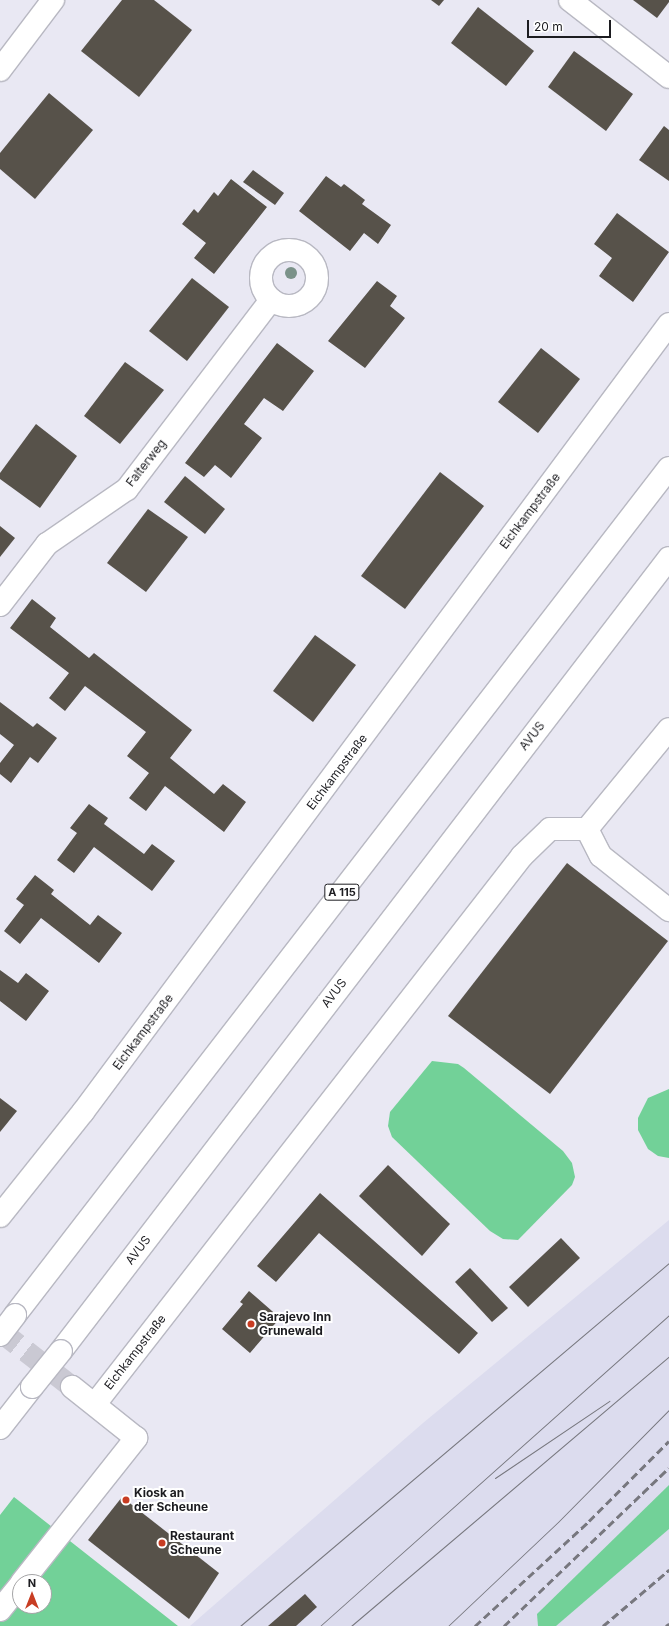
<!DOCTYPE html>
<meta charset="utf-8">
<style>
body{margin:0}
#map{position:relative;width:669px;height:1626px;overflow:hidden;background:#e9e8f3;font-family:Inter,sans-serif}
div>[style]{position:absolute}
.built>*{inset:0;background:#dcdcee}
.green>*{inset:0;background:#72d198}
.building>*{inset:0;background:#57524a}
.minor-tunnel>*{height:22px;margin-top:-11px;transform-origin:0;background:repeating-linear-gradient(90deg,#cac9d3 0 22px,transparent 0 33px)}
.roads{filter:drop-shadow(1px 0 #b8b8c2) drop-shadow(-1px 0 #b8b8c2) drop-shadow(0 1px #b8b8c2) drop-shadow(0 -1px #b8b8c2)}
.minor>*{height:22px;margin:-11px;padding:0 11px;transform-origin:11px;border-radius:11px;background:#fff}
.minor>.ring{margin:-11px;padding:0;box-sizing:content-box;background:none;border:22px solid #fff;border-radius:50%}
.highway>*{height:22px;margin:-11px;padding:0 11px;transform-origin:11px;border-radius:11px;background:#fff}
.tram>*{height:1px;margin:-0.5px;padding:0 0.5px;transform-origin:0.5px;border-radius:0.5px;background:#77777e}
.rail>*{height:3px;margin-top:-1.5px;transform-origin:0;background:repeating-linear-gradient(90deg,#77777e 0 8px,transparent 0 12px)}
.bridges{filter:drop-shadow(1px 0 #b8b8c2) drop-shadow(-1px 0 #b8b8c2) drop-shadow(0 1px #b8b8c2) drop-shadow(0 -1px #b8b8c2)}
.highway-bridge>*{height:22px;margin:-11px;padding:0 11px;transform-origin:11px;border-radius:11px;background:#fff}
.trees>*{width:12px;height:12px;margin:-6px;border-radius:50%;background:#7b9289}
.dots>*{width:11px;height:11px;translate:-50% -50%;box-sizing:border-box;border:2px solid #fff;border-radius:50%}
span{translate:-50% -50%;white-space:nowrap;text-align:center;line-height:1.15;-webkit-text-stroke:4px #fff;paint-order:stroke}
.shield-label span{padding:1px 3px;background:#fff;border:1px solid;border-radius:3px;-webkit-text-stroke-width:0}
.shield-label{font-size:11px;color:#1c1c20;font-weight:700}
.street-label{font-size:12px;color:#1c1c20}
.poi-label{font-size:12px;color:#1c1c20;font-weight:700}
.left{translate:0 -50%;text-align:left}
.north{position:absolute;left:12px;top:1574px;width:40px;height:40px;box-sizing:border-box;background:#fff;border:1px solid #a4a4a6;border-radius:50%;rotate:0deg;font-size:11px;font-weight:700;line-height:16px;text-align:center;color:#1c1c20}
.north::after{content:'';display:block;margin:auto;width:14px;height:18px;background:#c83d23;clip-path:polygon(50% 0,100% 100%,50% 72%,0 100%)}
.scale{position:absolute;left:527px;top:20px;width:84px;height:18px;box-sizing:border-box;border:2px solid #1c1c20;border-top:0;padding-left:5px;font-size:12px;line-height:14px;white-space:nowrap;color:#1c1c20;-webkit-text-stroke:3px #fff;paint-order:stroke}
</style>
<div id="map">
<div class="built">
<i style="clip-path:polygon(669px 1220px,669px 1626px,190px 1626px,423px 1423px)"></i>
</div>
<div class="green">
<i style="clip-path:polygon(432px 1061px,458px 1064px,464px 1068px,563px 1151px,572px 1163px,575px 1177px,572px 1185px,518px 1240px,503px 1239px,490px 1231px,392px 1137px,388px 1126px,390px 1112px)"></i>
<i style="clip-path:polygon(669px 1089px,669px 1158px,658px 1156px,648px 1149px,638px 1130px,638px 1118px,648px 1098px)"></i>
<i style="clip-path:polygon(669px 1485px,669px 1529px,556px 1626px,538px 1626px,537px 1614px)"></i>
<i style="clip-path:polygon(evenodd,14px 1497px,178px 1626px,0 1626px,0 1515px,14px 1497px,20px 1582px,44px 1582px,44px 1606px,20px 1606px,20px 1582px)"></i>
</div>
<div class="building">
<i style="clip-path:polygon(122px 0,154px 0,192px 30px,139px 97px,81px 51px)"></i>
<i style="clip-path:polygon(431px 0,444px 0,439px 6px)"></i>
<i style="clip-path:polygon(633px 0,669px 0,669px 2px,657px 18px)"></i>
<i style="clip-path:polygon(478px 7px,534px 51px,506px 86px,451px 43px)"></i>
<i style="clip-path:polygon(574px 51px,633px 94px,606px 131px,548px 87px)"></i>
<i style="clip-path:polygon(49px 93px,93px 130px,35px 199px,0 169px,0 153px)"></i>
<i style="clip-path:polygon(664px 126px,669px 130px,669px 181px,639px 160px)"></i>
<i style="clip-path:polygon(253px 170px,284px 193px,275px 205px,243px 182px)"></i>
<i style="clip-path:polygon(326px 176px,341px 187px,344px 184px,365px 200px,362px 204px,391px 225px,378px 244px,364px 233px,350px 251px,299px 211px)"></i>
<i style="clip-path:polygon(231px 179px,267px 207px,214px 274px,194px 258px,206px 243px,182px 224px,194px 209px,198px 213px,214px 192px,218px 196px)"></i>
<i style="clip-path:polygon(617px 213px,669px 252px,633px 302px,599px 276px,612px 258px,594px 244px)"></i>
<i style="clip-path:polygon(192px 278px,229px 307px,187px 361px,149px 331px)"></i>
<i style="clip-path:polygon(377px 281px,397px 296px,390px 306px,405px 318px,365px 368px,328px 341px)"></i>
<i style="clip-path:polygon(277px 343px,314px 371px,283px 411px,264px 398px,244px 424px,262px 438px,231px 478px,215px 465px,204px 477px,185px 463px)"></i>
<i style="clip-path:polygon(541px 348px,580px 379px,538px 433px,498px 402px)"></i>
<i style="clip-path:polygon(125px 362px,164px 390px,120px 444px,84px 416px)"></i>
<i style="clip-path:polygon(36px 424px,77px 456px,40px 508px,0 479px,0 473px)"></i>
<i style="clip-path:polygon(440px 472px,484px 506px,405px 609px,361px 576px)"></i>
<i style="clip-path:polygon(185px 476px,225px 509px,205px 534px,164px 502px)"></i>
<i style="clip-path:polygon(148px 509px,188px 537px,146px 592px,107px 563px)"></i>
<i style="clip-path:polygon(0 526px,15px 538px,0 557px)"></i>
<i style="clip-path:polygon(32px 599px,56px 618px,50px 627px,89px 658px,94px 653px,192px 730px,170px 758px,214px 794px,223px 784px,246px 802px,224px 832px,165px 786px,146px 811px,129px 798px,149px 773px,127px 756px,146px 732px,85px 686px,65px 711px,49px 698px,69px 673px,10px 628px)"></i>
<i style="clip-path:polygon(315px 635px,356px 665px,313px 722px,273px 691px)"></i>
<i style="clip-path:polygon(0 702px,33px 727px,37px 723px,57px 738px,38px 763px,30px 757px,11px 783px,0 774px,0 763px,14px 745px,0 734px)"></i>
<i style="clip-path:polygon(89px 804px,108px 818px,104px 824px,144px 854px,152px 844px,175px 861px,152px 891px,94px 847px,74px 873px,57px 860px,77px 833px,70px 828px)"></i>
<i style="clip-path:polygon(567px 863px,668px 941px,550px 1094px,448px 1016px)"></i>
<i style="clip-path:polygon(35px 875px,54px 890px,51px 894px,90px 925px,98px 915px,122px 933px,99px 963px,41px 918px,20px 944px,4px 931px,24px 905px,16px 899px)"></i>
<i style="clip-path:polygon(0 970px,18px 983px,26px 973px,49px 991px,26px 1021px,0 1001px)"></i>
<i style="clip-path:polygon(0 1098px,17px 1111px,0 1132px)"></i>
<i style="clip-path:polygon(388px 1165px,450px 1224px,422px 1256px,359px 1196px)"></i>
<i style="clip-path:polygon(320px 1193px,478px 1333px,459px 1354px,319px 1233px,276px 1282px,257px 1266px)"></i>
<i style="clip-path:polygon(561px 1238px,580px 1258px,528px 1307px,509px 1287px)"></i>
<i style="clip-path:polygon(470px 1268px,508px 1308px,492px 1322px,455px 1282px)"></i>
<i style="clip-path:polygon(249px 1291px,280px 1318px,250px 1353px,222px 1329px,243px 1304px,240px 1302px)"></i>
<i style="clip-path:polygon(122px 1497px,219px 1573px,189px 1619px,88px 1540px)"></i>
<i style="clip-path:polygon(305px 1594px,317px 1607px,296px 1626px,268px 1626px)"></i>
</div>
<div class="minor-tunnel">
<i style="left:0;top:1331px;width:91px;rotate:37.9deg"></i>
</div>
<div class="roads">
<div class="minor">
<i style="left:570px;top:0;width:125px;rotate:37.9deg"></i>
<i style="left:0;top:70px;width:88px;rotate:-52.9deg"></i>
<i class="ring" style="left:261px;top:250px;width:34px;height:34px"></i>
<i style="left:0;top:605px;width:77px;rotate:-52.4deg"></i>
<i style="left:47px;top:544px;width:97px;rotate:-34.5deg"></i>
<i style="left:127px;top:489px;width:238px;rotate:-52.7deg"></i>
<i style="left:587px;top:829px;width:30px;rotate:63deg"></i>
<i style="left:601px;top:856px;width:87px;rotate:38.5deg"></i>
<i style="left:0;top:1216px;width:133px;rotate:-51.4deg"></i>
<i style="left:83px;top:1112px;width:982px;rotate:-53.36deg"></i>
<i style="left:95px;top:1404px;width:695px;rotate:-52.07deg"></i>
<i style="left:522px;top:856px;width:39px;rotate:-44deg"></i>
<i style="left:550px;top:829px;width:37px"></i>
<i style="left:587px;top:829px;width:129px;rotate:-50.6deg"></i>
<i style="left:22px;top:1582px;width:184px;rotate:-51.6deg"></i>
<i style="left:136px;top:1438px;width:82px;rotate:-141.4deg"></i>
<i style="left:0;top:1610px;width:32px;rotate:-51deg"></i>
</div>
<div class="highway">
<i style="left:15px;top:1315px;width:1070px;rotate:-52.33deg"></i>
<i style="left:61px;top:1351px;width:999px;rotate:-52.52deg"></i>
<i style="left:0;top:1428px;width:52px;rotate:-52deg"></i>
</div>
</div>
<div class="tram">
<i style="left:495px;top:1478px;width:138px;rotate:-34deg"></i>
<i style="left:240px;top:1626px;width:562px;rotate:-40.24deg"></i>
<i style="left:320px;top:1626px;width:467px;rotate:-41.7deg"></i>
<i style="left:351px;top:1626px;width:417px;rotate:-40.3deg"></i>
<i style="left:448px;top:1626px;width:151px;rotate:-43.4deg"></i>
<i style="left:558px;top:1522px;width:158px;rotate:-45.3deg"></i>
</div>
<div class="rail">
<i style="left:475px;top:1626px;width:155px;rotate:-42.6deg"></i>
<i style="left:589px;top:1521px;width:113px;rotate:-45deg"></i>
<i style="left:504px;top:1626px;width:228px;rotate:-43.8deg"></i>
<i style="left:603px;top:1626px;width:87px;rotate:-40.3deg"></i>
<i style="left:666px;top:1626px;width:4px;rotate:-34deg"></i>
</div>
<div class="bridges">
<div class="highway-bridge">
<i style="left:0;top:1335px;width:25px;rotate:-53deg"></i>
<i style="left:32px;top:1387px;width:46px;rotate:-51.1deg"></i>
</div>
</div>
<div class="trees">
<i style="left:291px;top:273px"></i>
</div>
<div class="dots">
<i style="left:251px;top:1324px;background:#c83d23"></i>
<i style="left:126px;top:1500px;background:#c83d23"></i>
<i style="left:162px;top:1543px;background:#c83d23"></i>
</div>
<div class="shield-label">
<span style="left:342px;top:892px">A 115</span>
</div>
<div class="street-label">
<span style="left:146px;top:463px;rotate:-52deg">Falterweg</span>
<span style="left:530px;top:511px;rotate:-53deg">Eichkampstraße</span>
<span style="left:532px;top:736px;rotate:-52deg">AVUS</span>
<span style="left:337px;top:772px;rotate:-53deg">Eichkampstraße</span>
<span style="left:334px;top:993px;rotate:-53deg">AVUS</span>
<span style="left:143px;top:1032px;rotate:-53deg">Eichkampstraße</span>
<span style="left:138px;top:1250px;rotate:-53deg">AVUS</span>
<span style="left:135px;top:1352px;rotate:-52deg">Eichkampstraße</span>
</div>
<div class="poi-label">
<span class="left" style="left:259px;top:1324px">Sarajevo Inn<br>Grunewald</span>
<span class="left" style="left:134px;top:1500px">Kiosk an<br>der Scheune</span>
<span class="left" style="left:170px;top:1543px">Restaurant<br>Scheune</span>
</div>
<div class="north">N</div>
<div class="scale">20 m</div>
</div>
